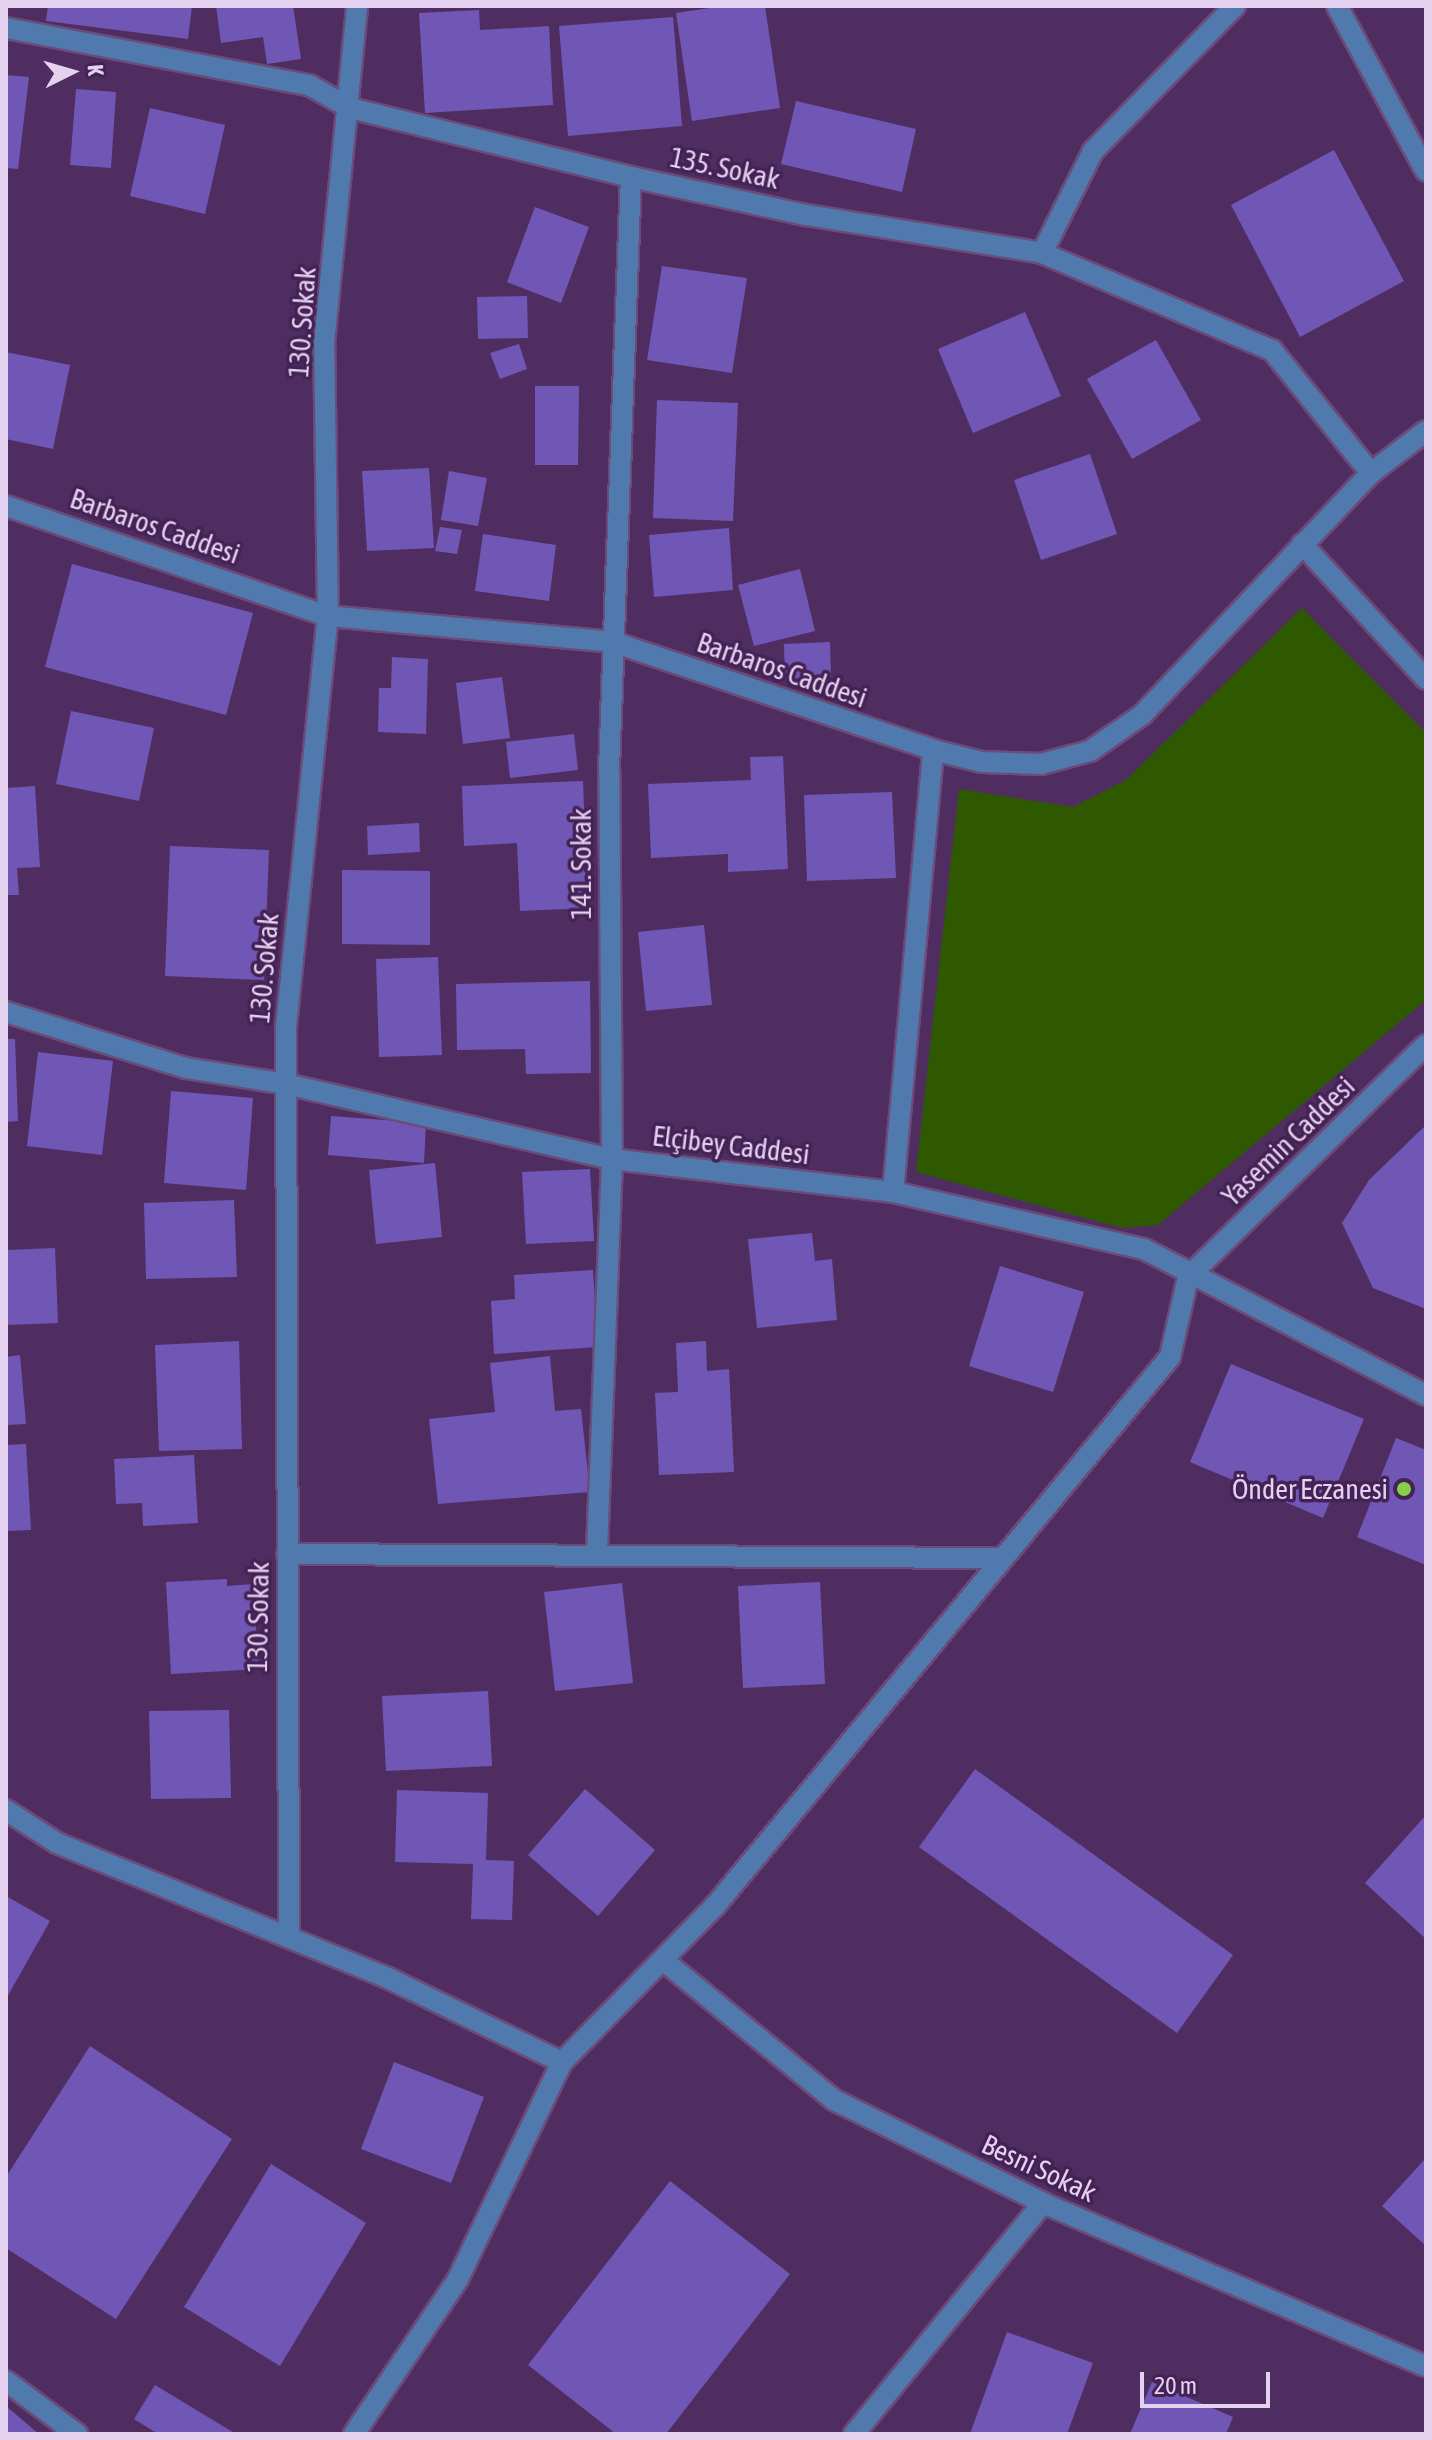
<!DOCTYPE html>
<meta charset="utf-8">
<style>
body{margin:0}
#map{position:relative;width:1432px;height:2440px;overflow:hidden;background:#502d60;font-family:"Asap Condensed",sans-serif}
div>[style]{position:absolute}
.green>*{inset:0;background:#2f5900}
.building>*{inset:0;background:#7157b5}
.roads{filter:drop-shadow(2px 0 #6b4b7a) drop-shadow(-2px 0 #6b4b7a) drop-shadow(0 2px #6b4b7a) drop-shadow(0 -2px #6b4b7a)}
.minor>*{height:20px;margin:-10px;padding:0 10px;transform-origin:10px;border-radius:10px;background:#507aad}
.dots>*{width:22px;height:22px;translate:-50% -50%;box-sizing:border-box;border:4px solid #452255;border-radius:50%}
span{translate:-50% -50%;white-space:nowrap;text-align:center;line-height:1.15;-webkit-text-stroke:7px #452255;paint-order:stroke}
.street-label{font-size:28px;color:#e5d1f0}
.poi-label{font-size:28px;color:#e5d1f0}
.right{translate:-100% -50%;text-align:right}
.frame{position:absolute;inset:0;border:8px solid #e5d1f0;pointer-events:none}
.north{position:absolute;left:32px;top:32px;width:80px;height:80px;-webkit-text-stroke:6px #452255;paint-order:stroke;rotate:85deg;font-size:22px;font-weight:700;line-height:32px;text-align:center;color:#e5d1f0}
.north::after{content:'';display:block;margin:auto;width:28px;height:36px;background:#e5d1f0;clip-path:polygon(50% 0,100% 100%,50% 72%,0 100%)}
.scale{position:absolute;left:1140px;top:2372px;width:130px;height:36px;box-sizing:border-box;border:4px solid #e5d1f0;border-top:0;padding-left:10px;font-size:24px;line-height:28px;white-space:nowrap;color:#e5d1f0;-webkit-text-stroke:6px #452255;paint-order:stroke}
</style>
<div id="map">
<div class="green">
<i style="clip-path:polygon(1302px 608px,1426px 733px,1426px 1000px,1158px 1225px,1122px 1228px,916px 1172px,959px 789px,1073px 807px,1126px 780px)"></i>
</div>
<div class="building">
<i style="clip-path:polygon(48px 6px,192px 6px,188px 39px,46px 21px)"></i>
<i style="clip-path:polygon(216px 6px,293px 6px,301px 59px,267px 64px,263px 37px,221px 43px)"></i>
<i style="clip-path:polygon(723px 6px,765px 6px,780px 108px,692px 121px,676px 13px)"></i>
<i style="clip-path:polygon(479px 10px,480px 30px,549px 26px,553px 105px,425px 113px,419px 13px)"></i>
<i style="clip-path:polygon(673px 17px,682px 126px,568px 136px,559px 26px)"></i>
<i style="clip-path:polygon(6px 75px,29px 77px,18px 169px,6px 168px)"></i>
<i style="clip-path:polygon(76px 89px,116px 92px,111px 168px,70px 165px)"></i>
<i style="clip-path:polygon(796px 101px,916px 129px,902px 192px,781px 164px)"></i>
<i style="clip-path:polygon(150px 108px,225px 125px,205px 214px,130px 196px)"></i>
<i style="clip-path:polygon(1334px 150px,1404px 281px,1300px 337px,1231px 205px)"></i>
<i style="clip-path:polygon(535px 207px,589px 227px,561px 303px,507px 282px)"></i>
<i style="clip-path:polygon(662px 266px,747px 278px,732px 373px,647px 360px)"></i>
<i style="clip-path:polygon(527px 296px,528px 338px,478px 339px,477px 297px)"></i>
<i style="clip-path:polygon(1025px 312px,1061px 396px,973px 433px,938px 349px)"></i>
<i style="clip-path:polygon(1156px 340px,1201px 420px,1132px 459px,1087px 379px)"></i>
<i style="clip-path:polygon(519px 344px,527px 369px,500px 379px,490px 353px)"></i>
<i style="clip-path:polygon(6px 352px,70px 365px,53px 449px,6px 439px)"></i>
<i style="clip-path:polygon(535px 386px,579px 386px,578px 465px,535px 465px)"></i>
<i style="clip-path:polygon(657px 400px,738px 403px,733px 521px,653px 518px)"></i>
<i style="clip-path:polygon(1090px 454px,1117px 534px,1041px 560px,1014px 480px)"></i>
<i style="clip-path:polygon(429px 468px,434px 548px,367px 551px,362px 471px)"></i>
<i style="clip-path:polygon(449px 471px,487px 478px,478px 526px,441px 520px)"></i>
<i style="clip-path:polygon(440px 527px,462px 530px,457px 554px,435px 551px)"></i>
<i style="clip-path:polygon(729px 528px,733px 590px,654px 597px,649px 535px)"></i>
<i style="clip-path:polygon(483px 534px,556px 545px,549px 601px,475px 591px)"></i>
<i style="clip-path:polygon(72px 564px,253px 613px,226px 715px,45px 667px)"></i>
<i style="clip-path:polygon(800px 569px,815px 631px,754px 646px,738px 585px)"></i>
<i style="clip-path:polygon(830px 642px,831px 677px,785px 679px,784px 644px)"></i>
<i style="clip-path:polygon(392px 657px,428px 659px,426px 734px,378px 732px,379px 688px,391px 688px)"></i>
<i style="clip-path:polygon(502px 677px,510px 738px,463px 744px,456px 683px)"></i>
<i style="clip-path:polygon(71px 711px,154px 728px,139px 801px,56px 784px)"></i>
<i style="clip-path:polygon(574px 734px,578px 770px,510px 778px,506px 742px)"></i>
<i style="clip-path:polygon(783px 756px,788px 869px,728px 872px,728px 854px,651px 858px,648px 784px,751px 780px,750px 757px)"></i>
<i style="clip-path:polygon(583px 781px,588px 908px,520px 911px,517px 843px,464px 846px,462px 786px)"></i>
<i style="clip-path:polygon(35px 786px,40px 867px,17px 868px,19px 895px,6px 895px,6px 788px)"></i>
<i style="clip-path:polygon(892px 792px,896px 878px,807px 881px,804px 795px)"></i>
<i style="clip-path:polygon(419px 823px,420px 852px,368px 855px,367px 826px)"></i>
<i style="clip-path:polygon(170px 846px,269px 850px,264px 980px,165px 976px)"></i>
<i style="clip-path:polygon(342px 870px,430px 871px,430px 945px,342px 944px)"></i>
<i style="clip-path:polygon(704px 925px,712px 1005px,646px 1011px,638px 932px)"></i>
<i style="clip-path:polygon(438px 957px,442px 1055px,379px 1057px,376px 959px)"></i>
<i style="clip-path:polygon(590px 981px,591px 1073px,526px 1074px,525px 1049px,457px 1050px,456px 984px)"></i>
<i style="clip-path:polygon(6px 1039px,15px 1039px,18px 1121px,6px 1122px)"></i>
<i style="clip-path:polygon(38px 1052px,113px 1061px,102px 1155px,27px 1146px)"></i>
<i style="clip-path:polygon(171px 1091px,253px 1098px,246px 1190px,164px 1183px)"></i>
<i style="clip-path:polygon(331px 1116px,426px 1123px,424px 1163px,328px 1155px)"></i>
<i style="clip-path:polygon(1426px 1125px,1426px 1309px,1373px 1288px,1342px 1223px,1369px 1180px)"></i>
<i style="clip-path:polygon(435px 1163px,442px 1237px,376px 1244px,369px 1170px)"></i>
<i style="clip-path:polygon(590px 1169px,594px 1241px,526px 1244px,522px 1172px)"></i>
<i style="clip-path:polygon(234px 1200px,237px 1277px,146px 1279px,144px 1203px)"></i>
<i style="clip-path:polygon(812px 1233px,815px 1261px,832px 1259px,837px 1320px,757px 1328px,748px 1239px)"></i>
<i style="clip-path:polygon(55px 1248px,58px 1323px,6px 1325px,6px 1250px)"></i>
<i style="clip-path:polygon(1000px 1266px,1084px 1292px,1053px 1392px,969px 1366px)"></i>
<i style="clip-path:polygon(593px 1270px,598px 1347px,494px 1354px,491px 1301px,515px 1299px,514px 1275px)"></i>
<i style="clip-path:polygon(239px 1341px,242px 1449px,159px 1451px,155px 1345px)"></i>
<i style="clip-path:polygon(706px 1341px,707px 1371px,729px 1369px,734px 1472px,659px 1475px,655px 1393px,678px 1392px,676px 1343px)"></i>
<i style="clip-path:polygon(20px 1355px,26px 1424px,6px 1425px,6px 1357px)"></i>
<i style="clip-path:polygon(550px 1356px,555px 1411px,581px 1409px,590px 1492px,438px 1504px,429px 1419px,495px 1412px,490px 1363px)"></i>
<i style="clip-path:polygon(1231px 1364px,1364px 1419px,1323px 1518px,1190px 1462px)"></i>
<i style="clip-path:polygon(1396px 1438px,1426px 1450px,1426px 1565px,1357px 1537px)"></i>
<i style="clip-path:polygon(26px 1444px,31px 1530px,6px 1531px,6px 1445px)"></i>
<i style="clip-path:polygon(194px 1455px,198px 1523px,143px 1526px,142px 1503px,116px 1504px,114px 1459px)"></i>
<i style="clip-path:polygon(227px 1579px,227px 1586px,253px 1584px,259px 1669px,171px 1674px,166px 1582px)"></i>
<i style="clip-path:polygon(820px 1582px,825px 1684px,743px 1688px,738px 1586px)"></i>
<i style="clip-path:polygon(622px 1583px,633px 1683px,555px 1691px,544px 1592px)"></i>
<i style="clip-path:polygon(488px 1691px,492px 1766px,386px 1771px,382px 1696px)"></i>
<i style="clip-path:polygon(229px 1710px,231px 1798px,151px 1799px,149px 1711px)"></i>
<i style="clip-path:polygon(975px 1769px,1233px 1955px,1177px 2033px,919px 1847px)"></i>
<i style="clip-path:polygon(585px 1789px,655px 1850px,598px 1916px,528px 1855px)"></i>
<i style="clip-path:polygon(397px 1790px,488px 1793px,486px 1860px,514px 1861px,512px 1920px,471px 1919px,473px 1864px,395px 1862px)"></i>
<i style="clip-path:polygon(1426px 1815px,1426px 1939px,1365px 1883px)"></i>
<i style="clip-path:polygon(6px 1896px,50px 1921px,6px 1999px)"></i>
<i style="clip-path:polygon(90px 2046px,232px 2139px,116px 2319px,6px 2248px,6px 2177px)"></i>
<i style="clip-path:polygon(394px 2062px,484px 2097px,451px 2183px,361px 2149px)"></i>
<i style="clip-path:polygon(1426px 2158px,1426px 2246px,1382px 2206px)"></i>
<i style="clip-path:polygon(271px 2164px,366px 2223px,280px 2366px,184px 2307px)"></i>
<i style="clip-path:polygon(670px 2181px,790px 2274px,666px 2434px,616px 2434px,528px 2365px)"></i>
<i style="clip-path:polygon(1007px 2332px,1093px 2363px,1067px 2434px,970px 2434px)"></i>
<i style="clip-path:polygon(1152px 2382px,1233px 2417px,1226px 2434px,1130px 2434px)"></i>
<i style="clip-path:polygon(155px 2385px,236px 2434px,158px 2434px,134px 2419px)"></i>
<i style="clip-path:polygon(6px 2406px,39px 2434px,6px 2434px)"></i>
</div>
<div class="roads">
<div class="minor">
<i style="left:1337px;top:6px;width:187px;rotate:61.7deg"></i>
<i style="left:6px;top:28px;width:308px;rotate:10.7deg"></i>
<i style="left:309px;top:85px;width:47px;rotate:29.3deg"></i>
<i style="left:350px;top:108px;width:289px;rotate:13.8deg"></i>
<i style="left:631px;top:177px;width:179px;rotate:12.3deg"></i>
<i style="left:806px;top:215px;width:239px;rotate:9.1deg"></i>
<i style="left:1042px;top:253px;width:250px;rotate:22.9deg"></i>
<i style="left:1272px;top:350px;width:158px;rotate:51.2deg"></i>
<i style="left:1042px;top:253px;width:114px;rotate:-63.4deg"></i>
<i style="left:1093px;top:151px;width:203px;rotate:-45.6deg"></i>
<i style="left:6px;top:506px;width:340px;rotate:18.9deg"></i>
<i style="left:328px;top:616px;width:286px;rotate:5.2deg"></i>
<i style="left:613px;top:642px;width:338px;rotate:18.6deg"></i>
<i style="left:933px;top:750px;width:50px;rotate:13.8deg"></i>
<i style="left:982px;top:762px;width:59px;rotate:1.9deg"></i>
<i style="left:1041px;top:764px;width:51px;rotate:-14.9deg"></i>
<i style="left:1090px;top:751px;width:63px;rotate:-34.7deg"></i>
<i style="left:1142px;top:715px;width:333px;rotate:-46.6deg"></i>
<i style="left:1371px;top:473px;width:69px;rotate:-37.4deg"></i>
<i style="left:1302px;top:544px;width:183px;rotate:47.4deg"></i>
<i style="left:6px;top:1012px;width:189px;rotate:17.3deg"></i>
<i style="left:186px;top:1068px;width:101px;rotate:9.1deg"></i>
<i style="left:286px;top:1084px;width:335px;rotate:13deg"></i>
<i style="left:612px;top:1159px;width:283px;rotate:6.7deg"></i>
<i style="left:893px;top:1192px;width:257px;rotate:12.8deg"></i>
<i style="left:1144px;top:1249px;width:318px;rotate:27.4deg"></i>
<i style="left:893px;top:1192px;width:444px;rotate:-84.8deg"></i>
<i style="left:597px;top:1551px;width:392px;rotate:-87.8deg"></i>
<i style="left:612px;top:1159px;width:389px;rotate:-90.4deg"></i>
<i style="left:609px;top:770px;width:593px;rotate:-87.88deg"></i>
<i style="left:287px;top:1554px;width:713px;rotate:0.32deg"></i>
<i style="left:6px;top:1810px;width:61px;rotate:32.9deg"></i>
<i style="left:57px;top:1843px;width:360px;rotate:22.2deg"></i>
<i style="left:390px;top:1979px;width:191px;rotate:25.8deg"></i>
<i style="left:289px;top:1937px;width:910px;rotate:-90.19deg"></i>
<i style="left:286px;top:1027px;width:413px;rotate:-84.2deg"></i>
<i style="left:328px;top:616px;width:272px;rotate:-90.8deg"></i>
<i style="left:324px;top:344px;width:340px;rotate:-84.4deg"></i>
<i style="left:663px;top:1960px;width:221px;rotate:39.3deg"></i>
<i style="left:834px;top:2100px;width:233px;rotate:26.2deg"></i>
<i style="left:1043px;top:2203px;width:416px;rotate:23.1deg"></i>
<i style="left:6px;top:2381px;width:89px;rotate:36.7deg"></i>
<i style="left:354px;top:2434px;width:187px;rotate:-56.1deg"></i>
<i style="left:458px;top:2279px;width:241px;rotate:-64.4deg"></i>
<i style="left:562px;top:2062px;width:219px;rotate:-45.6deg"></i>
<i style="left:715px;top:1906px;width:713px;rotate:-50.35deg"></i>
<i style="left:1170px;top:1357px;width:82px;rotate:-77.3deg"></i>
<i style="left:1188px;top:1277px;width:332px;rotate:-44.3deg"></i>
<i style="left:854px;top:2434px;width:298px;rotate:-50.7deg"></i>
</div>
</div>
<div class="dots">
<i style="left:1404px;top:1489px;background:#86cf4b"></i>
</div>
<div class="street-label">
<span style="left:725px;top:168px;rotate:12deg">135. Sokak</span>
<span style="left:302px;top:322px;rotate:-86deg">130. Sokak</span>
<span style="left:155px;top:526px;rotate:19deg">Barbaros Caddesi</span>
<span style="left:782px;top:670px;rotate:19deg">Barbaros Caddesi</span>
<span style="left:581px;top:864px;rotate:-90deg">141. Sokak</span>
<span style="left:264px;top:968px;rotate:-85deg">130. Sokak</span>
<span style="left:1288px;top:1141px;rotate:-44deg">Yasemin Caddesi</span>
<span style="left:731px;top:1145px;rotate:7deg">Elçibey Caddesi</span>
<span style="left:258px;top:1617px;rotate:-89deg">130. Sokak</span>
<span style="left:1039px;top:2168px;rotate:25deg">Besni Sokak</span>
</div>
<div class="poi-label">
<span class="right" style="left:1388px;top:1489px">Önder Eczanesi</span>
</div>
<div class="frame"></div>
<div class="north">K</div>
<div class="scale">20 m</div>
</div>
